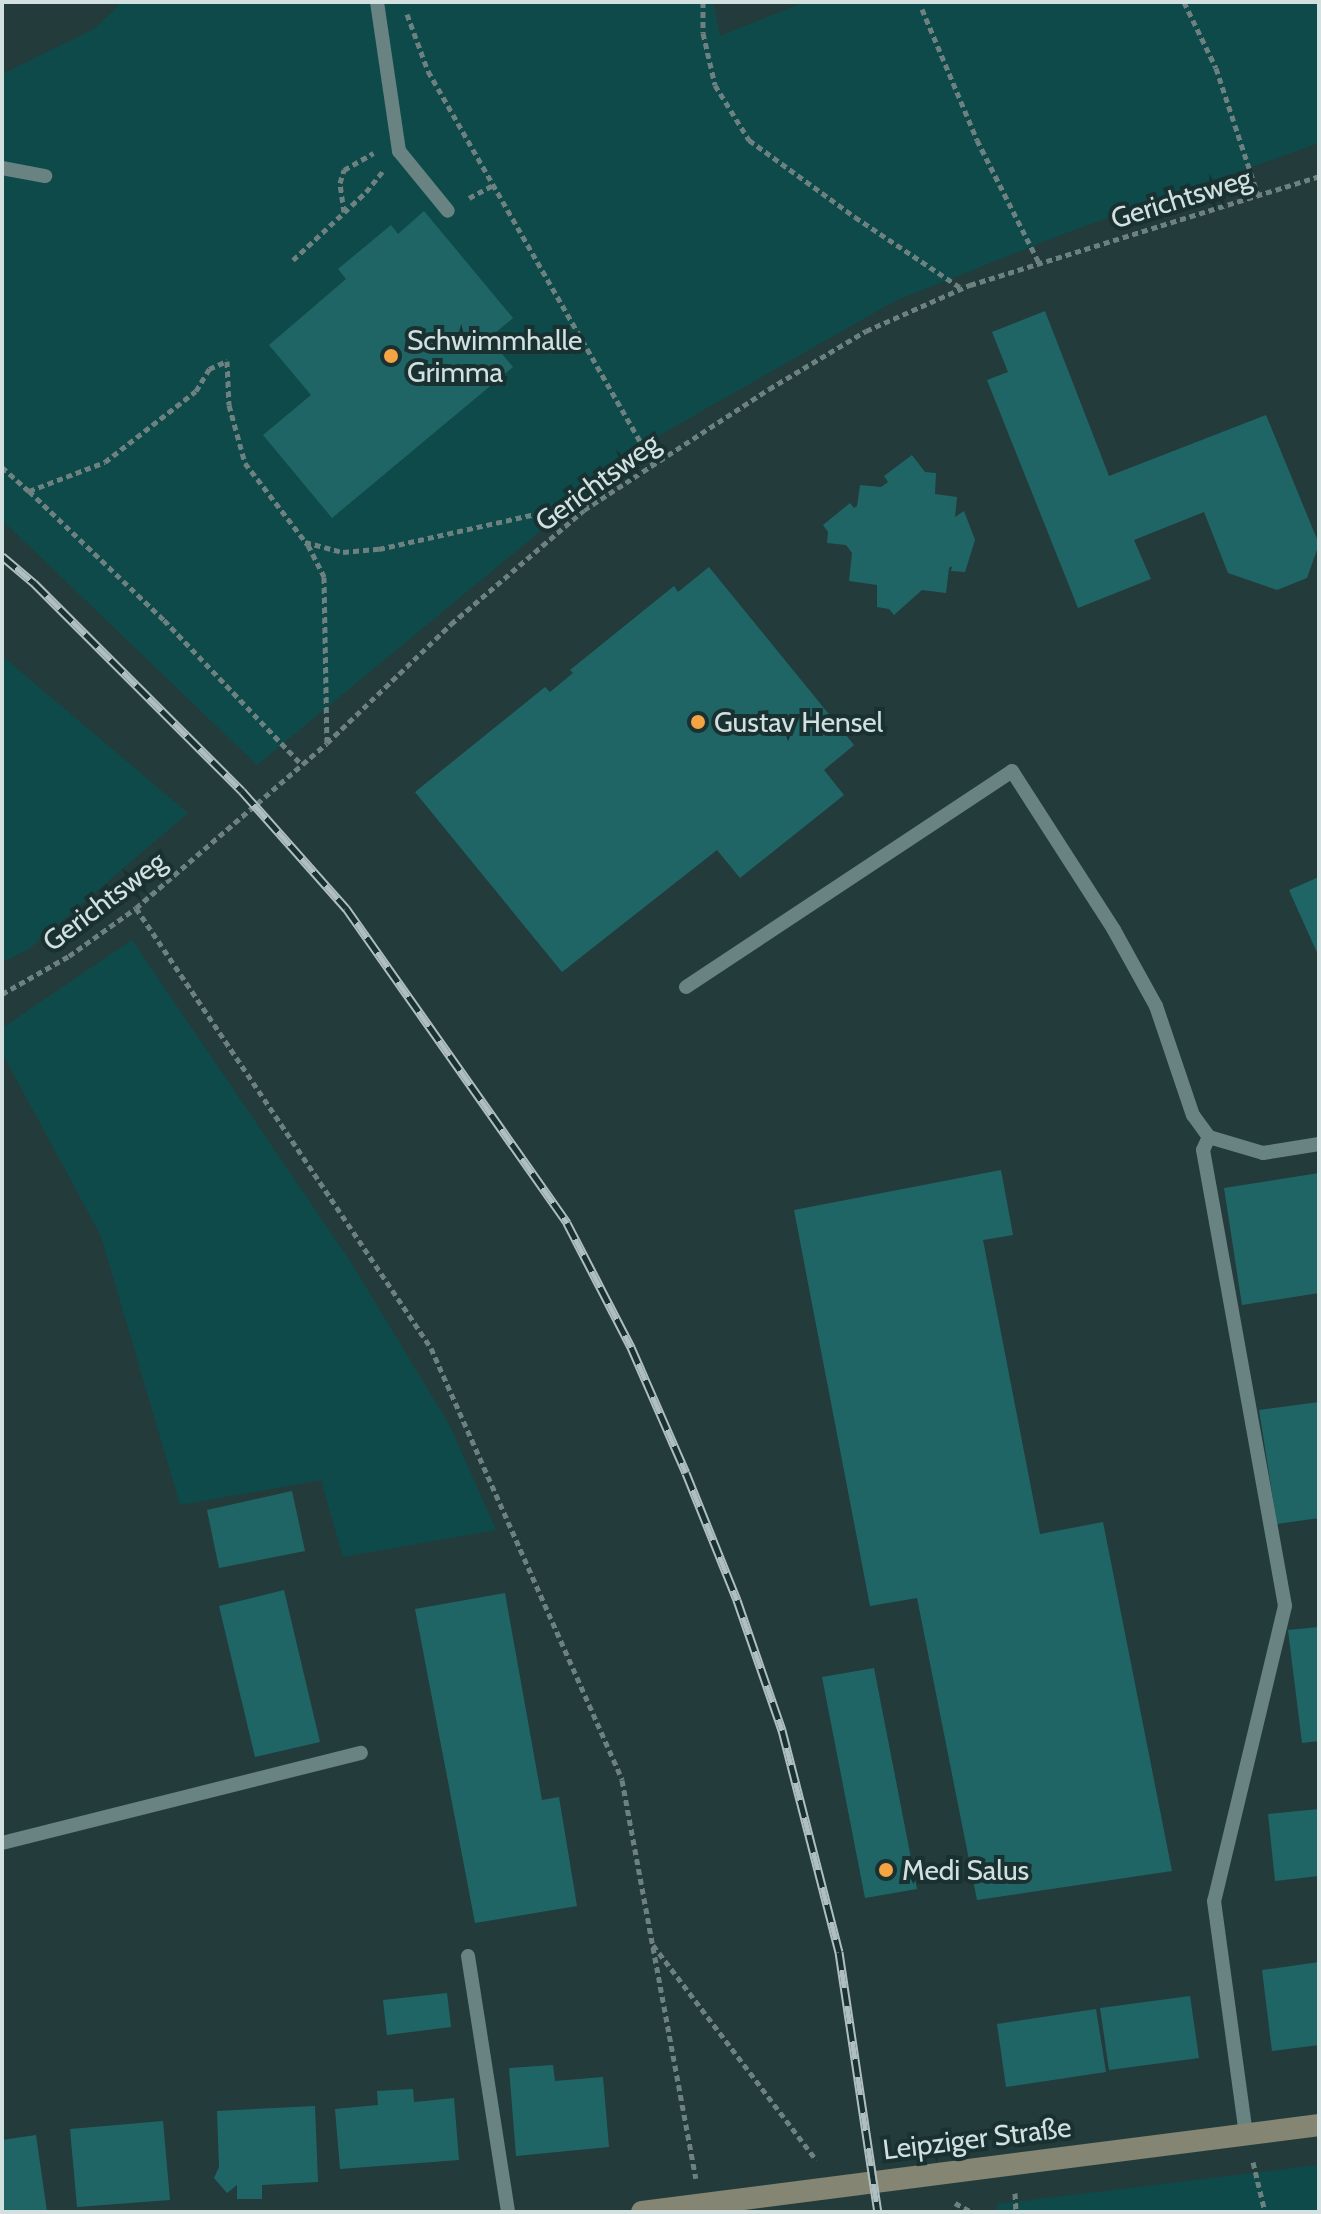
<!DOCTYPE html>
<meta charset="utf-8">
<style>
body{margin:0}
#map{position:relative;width:1321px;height:2214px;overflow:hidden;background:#233b3b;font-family:Cabin,sans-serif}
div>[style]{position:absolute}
.green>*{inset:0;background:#0f4a4b}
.building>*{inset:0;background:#206566}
.path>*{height:5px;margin-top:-2.5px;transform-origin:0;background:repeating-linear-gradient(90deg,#6d8181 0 6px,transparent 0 10px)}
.service>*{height:14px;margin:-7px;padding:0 7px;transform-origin:7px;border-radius:7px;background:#698383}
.secondary>*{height:22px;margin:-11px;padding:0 11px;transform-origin:11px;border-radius:11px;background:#848572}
.rail>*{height:9px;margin-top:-4.5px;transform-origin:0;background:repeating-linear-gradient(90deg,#193131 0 18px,#afbfbf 0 36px);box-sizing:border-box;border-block:2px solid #afbfbf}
.dots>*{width:22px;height:22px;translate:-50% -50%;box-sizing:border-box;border:4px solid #193131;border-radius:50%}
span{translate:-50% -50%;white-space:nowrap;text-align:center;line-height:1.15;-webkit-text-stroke:8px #193131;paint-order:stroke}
.street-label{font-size:28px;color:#d2e0e0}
.poi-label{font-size:28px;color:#d2e0e0}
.left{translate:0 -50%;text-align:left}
.frame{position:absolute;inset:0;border:4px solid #d2e0e0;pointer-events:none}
</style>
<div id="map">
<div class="green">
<i style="clip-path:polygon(122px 2px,713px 2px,720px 36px,804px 2px,1319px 2px,1319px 143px,1063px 234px,895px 301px,651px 440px,257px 765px,2px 520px,2px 74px,94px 29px)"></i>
<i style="clip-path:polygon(2px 656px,188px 813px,29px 949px,2px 962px)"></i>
<i style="clip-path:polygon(132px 940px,352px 1264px,450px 1426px,496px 1530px,343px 1557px,321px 1480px,180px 1505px,101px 1236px,2px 1053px,2px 1028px)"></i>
<i style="clip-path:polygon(1319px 2165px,1319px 2212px,997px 2212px,997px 2204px)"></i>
</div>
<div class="building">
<i style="clip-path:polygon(424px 211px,513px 318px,489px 338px,513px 367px,332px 518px,263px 435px,311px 395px,269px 345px,346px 279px,338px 269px,391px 225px,398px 234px)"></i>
<i style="clip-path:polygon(1045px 311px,1109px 476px,1266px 415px,1319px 544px,1307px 578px,1277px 590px,1228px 573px,1204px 512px,1134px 540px,1151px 579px,1078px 608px,987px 380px,1008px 372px,992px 332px)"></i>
<i style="clip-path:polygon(912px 455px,925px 472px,936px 473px,935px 494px,957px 497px,955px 517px,964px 511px,975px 540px,965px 572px,951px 571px,952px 566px,949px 568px,946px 593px,922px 590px,894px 615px,889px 609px,877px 607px,877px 585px,849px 581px,852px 553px,846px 545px,827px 543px,828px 532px,823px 525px,850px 503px,854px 508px,857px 506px,860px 485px,881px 487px,888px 482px,884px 476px)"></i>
<i style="clip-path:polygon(709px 567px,854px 745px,824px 770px,844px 795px,740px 878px,717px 850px,562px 972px,415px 792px,545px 687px,550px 692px,573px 673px,570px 670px,674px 586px,678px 592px)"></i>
<i style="clip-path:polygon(1319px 877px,1319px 957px,1289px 890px)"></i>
<i style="clip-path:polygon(1001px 1170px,1013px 1235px,983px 1240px,1040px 1534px,1103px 1522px,1172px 1871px,977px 1900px,917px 1598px,870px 1606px,794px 1210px)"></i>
<i style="clip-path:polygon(1319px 1173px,1319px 1293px,1242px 1305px,1224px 1188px)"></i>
<i style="clip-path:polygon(1319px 1402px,1319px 1518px,1277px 1524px,1259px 1410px)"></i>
<i style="clip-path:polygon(292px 1491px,305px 1551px,219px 1568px,207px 1510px)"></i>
<i style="clip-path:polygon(284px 1590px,320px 1742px,255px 1757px,219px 1606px)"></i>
<i style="clip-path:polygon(505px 1593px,542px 1800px,559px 1797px,577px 1906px,475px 1923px,415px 1609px)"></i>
<i style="clip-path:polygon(1319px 1627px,1319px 1741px,1302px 1743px,1288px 1630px)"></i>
<i style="clip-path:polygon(874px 1668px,917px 1889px,865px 1898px,822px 1677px)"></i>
<i style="clip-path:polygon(1319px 1809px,1319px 1876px,1275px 1881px,1268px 1814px)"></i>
<i style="clip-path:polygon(1319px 1962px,1319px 2045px,1272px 2051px,1262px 1970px)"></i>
<i style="clip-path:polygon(447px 1993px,451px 2027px,387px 2035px,383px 2000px)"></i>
<i style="clip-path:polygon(1190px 1996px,1199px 2058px,1109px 2070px,1100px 2008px)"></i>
<i style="clip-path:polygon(1096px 2009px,1106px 2072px,1006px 2087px,997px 2024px)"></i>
<i style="clip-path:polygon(553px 2065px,555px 2081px,603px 2077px,609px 2147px,516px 2156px,509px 2068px)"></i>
<i style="clip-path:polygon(413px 2089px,414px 2102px,454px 2098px,459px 2160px,340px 2169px,335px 2109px,378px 2105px,377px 2091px)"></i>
<i style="clip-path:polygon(315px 2106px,318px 2182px,262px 2185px,262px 2199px,237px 2199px,237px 2185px,227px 2193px,214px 2178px,219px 2167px,217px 2111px)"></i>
<i style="clip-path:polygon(163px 2121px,170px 2200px,77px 2207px,70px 2129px)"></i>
<i style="clip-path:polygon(36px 2135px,47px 2212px,2px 2212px,2px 2140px)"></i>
</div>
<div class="path">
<i style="left:703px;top:2px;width:31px;rotate:90deg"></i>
<i style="left:703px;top:33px;width:53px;rotate:77deg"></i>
<i style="left:715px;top:85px;width:65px;rotate:58.3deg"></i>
<i style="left:749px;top:140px;width:131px;rotate:36deg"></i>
<i style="left:855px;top:217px;width:128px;rotate:33.8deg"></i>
<i style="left:1184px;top:2px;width:73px;rotate:64.1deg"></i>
<i style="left:1216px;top:68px;width:134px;rotate:71.7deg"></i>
<i style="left:922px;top:9px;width:142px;rotate:67.2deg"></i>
<i style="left:977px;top:140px;width:138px;rotate:63.2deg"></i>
<i style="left:407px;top:14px;width:61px;rotate:69.8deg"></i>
<i style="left:428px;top:71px;width:453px;rotate:60.2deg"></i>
<i style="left:469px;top:198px;width:27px;rotate:-28deg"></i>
<i style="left:344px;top:212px;width:29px;rotate:-98deg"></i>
<i style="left:340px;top:183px;width:14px;rotate:-73deg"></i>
<i style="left:344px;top:170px;width:34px;rotate:-30deg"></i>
<i style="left:293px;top:260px;width:100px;rotate:-43deg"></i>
<i style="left:366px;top:192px;width:27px;rotate:-51deg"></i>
<i style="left:2px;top:467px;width:36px;rotate:42deg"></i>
<i style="left:29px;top:491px;width:81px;rotate:-20.9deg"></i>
<i style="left:105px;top:462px;width:115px;rotate:-38deg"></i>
<i style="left:196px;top:391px;width:26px;rotate:-59deg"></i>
<i style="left:209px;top:369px;width:20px;rotate:-24deg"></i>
<i style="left:227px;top:361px;width:44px;rotate:87.4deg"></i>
<i style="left:229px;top:405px;width:60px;rotate:74.6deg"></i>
<i style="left:245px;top:463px;width:103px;rotate:52.5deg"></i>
<i style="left:308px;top:545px;width:36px;rotate:63deg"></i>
<i style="left:324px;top:577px;width:165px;rotate:89deg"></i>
<i style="left:29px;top:491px;width:187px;rotate:43.7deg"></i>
<i style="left:164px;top:620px;width:200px;rotate:46.4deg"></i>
<i style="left:305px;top:542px;width:39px;rotate:15deg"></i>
<i style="left:343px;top:552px;width:36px;rotate:-5deg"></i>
<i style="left:379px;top:549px;width:179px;rotate:-12.6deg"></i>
<i style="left:554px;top:510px;width:35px;rotate:-7deg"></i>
<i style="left:136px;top:908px;width:530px;rotate:56.16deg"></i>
<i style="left:431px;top:1348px;width:472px;rotate:66.1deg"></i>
<i style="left:622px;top:1780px;width:405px;rotate:79.5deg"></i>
<i style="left:2px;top:994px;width:77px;rotate:-29.6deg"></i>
<i style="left:69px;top:956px;width:82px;rotate:-35.6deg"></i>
<i style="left:136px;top:908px;width:252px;rotate:-40.8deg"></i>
<i style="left:327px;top:743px;width:172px;rotate:-43.8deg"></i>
<i style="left:451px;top:624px;width:175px;rotate:-40.6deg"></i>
<i style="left:584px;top:510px;width:221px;rotate:-33.2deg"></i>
<i style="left:769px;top:389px;width:113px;rotate:-30.9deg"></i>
<i style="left:866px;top:331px;width:114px;rotate:-23.9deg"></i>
<i style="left:970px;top:285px;width:366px;rotate:-17.3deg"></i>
<i style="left:653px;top:1945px;width:270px;rotate:52.8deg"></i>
<i style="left:1253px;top:2162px;width:51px;rotate:76.5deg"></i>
<i style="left:1015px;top:2193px;width:19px;rotate:87deg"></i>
<i style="left:955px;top:2203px;width:19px;rotate:28deg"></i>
</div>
<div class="service">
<i style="left:377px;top:2px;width:151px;rotate:81.6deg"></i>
<i style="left:399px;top:151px;width:77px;rotate:50.8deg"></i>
<i style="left:2px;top:168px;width:44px;rotate:10.5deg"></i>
<i style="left:686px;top:987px;width:391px;rotate:-33.5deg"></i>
<i style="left:1012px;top:771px;width:189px;rotate:57.3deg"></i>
<i style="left:1114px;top:930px;width:87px;rotate:61.1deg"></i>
<i style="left:1156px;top:1006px;width:115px;rotate:71.3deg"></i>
<i style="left:1193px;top:1115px;width:27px;rotate:54deg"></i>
<i style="left:1209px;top:1137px;width:56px;rotate:16.5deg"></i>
<i style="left:1263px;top:1153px;width:57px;rotate:-9.1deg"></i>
<i style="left:1209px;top:1137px;width:14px;rotate:115deg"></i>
<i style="left:1203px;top:1150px;width:463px;rotate:79.8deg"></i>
<i style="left:1285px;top:1606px;width:303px;rotate:103.5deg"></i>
<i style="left:1214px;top:1901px;width:236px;rotate:82.2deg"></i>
<i style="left:2px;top:1843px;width:370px;rotate:-14.1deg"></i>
<i style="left:468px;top:1956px;width:259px;rotate:81.1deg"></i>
</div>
<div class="secondary">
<i style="left:642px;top:2212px;width:683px;rotate:-7.32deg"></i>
</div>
<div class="rail">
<i style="left:2px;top:556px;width:42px;rotate:40.2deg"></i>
<i style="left:34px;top:583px;width:294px;rotate:45deg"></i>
<i style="left:242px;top:791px;width:157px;rotate:48.4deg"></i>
<i style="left:346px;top:908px;width:385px;rotate:54.9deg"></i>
<i style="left:567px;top:1223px;width:140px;rotate:62.7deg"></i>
<i style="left:631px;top:1347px;width:137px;rotate:66.4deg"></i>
<i style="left:686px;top:1473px;width:137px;rotate:68.1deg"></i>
<i style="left:737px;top:1600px;width:138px;rotate:70.9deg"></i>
<i style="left:782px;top:1730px;width:229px;rotate:75.6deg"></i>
<i style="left:839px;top:1952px;width:263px;rotate:81.5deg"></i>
</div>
<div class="dots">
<i style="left:391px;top:356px;background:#f4a443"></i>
<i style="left:698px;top:722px;background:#f4a443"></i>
<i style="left:886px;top:1870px;background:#f4a443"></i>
</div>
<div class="street-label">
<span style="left:1181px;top:198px;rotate:-17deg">Gerichtsweg</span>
<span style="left:597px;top:482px;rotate:-36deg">Gerichtsweg</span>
<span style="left:104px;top:901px;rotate:-37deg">Gerichtsweg</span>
<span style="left:977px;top:2138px;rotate:-7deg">Leipziger Straße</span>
</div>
<div class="poi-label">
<span class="left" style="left:407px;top:356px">Schwimmhalle<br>Grimma</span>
<span class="left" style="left:714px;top:722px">Gustav Hensel</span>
<span class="left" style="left:902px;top:1870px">Medi Salus</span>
</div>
<div class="frame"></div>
</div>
